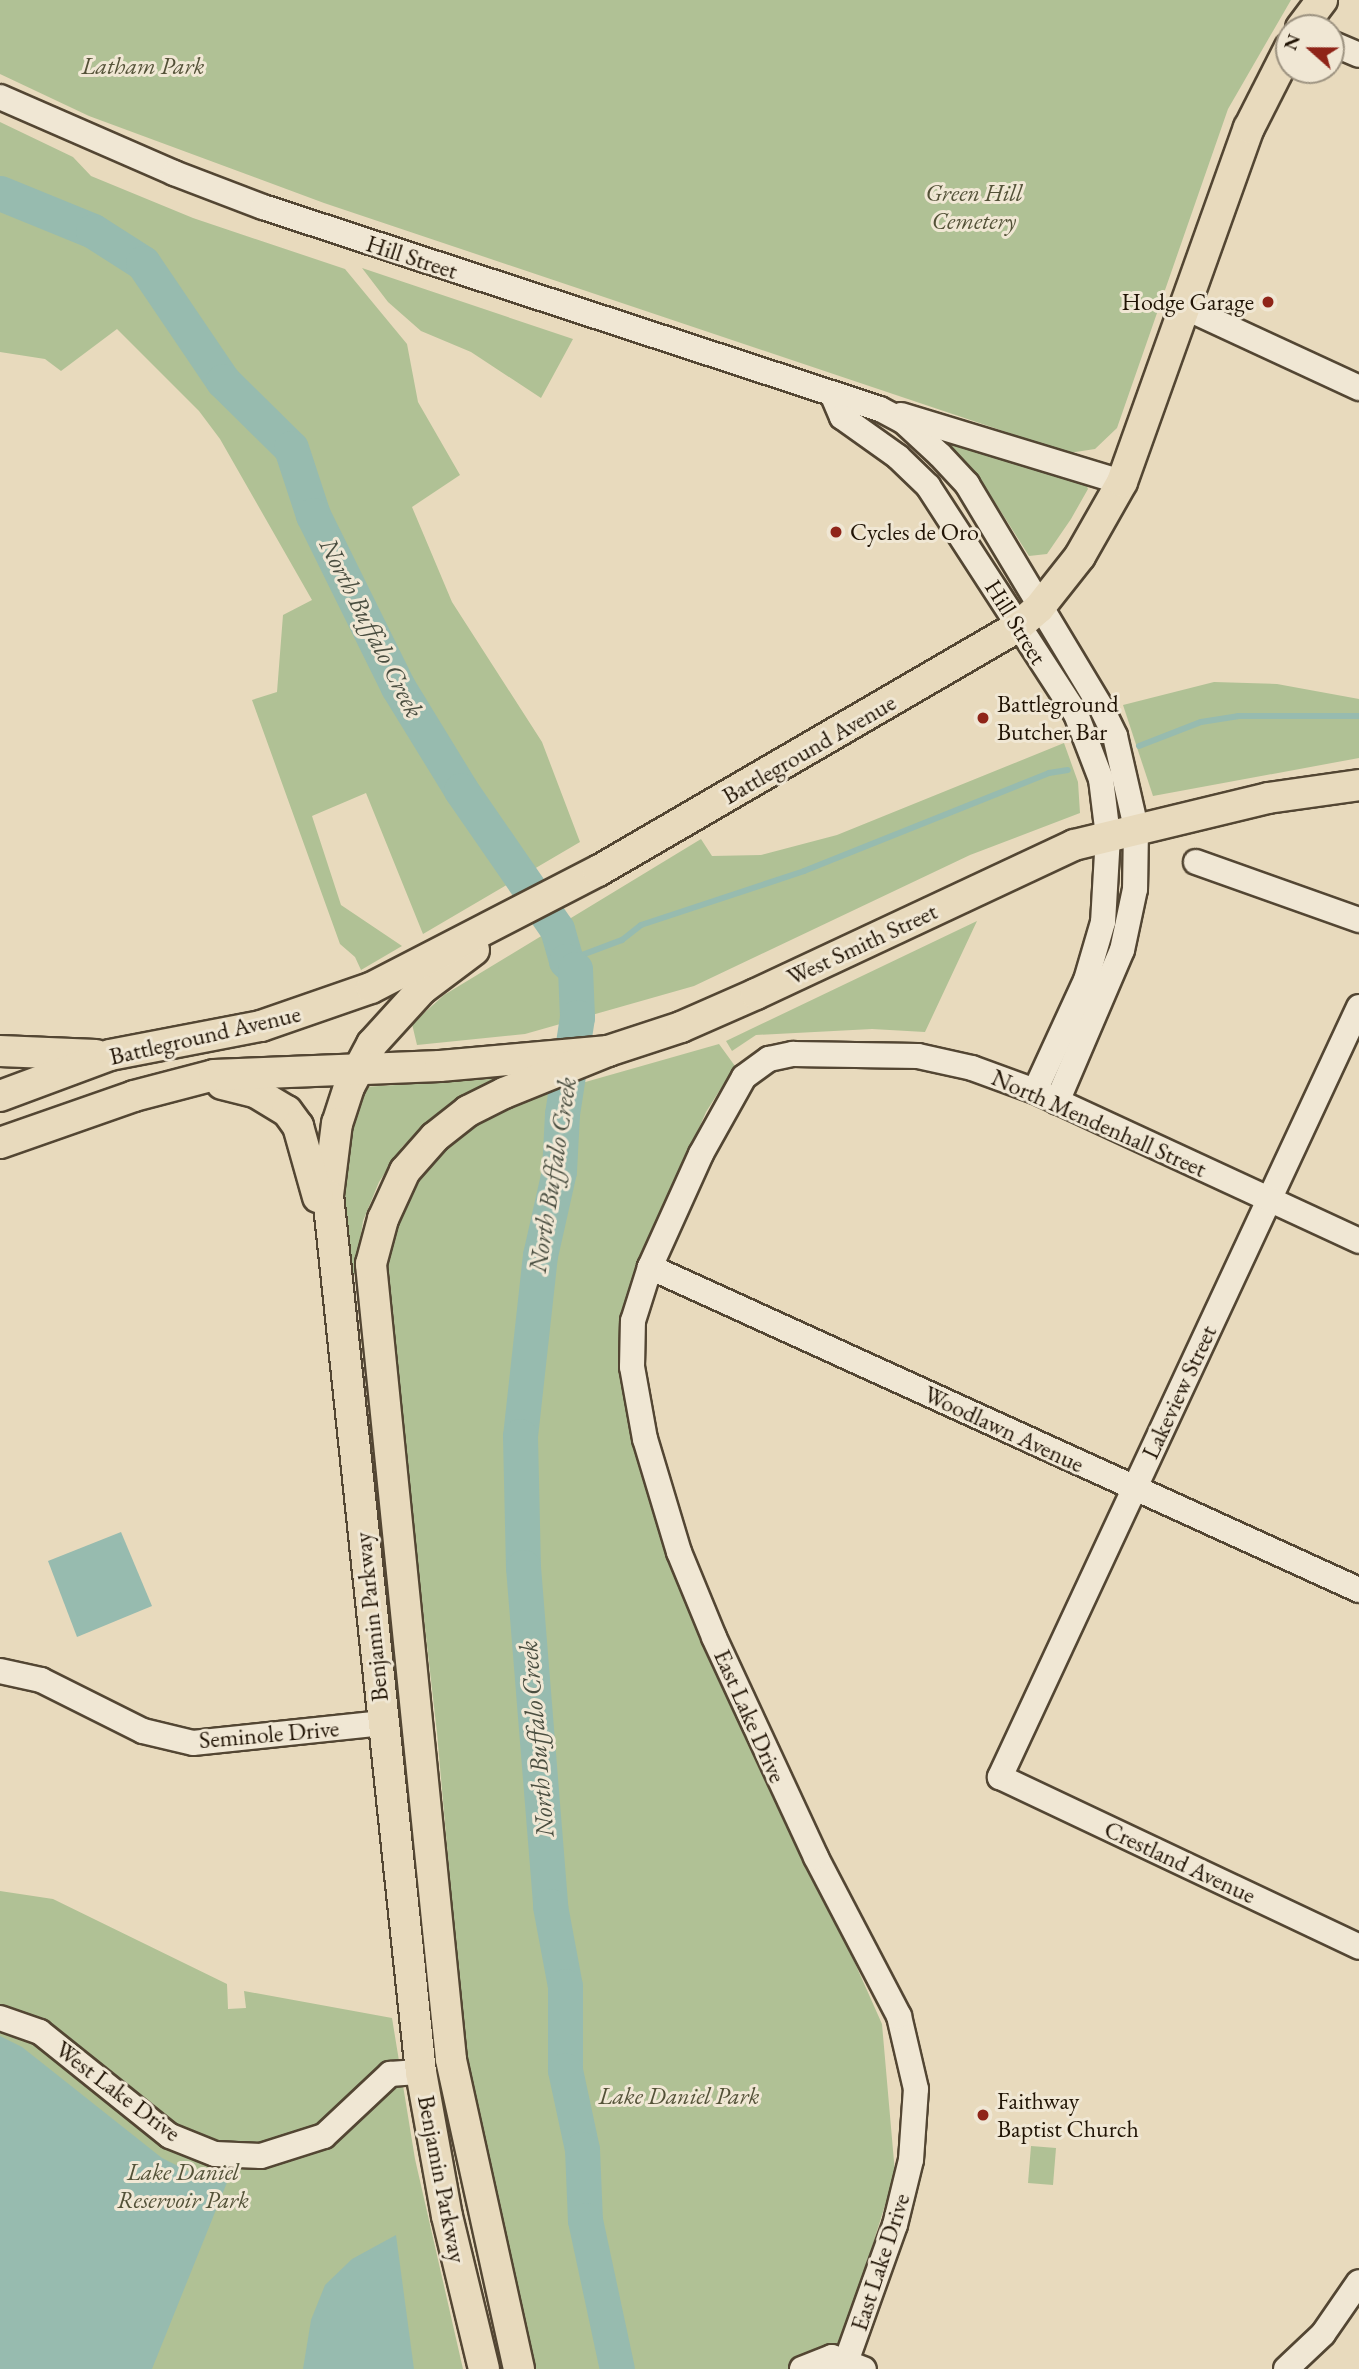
<!DOCTYPE html>
<style>
body{margin:0}
#map{position:relative;width:1359px;height:2369px;overflow:hidden;background:#e8dabd;font-family:"EB Garamond",serif}
div>[style]{position:absolute}
.green>*{inset:0;background:#b0c195}
.water>*{inset:0;background:#97bbaf}
.stream>*{height:6px;margin:-3px;padding:0 3px;transform-origin:3px;border-radius:3px;background:#97bbaf}
.river>*{height:35px;margin:-17.5px;padding:0 17.5px;transform-origin:17.5px;border-radius:17.5px;background:#97bbaf}
.roads{filter:drop-shadow(2px 0 #534633) drop-shadow(-2px 0 #534633) drop-shadow(0 2px #534633) drop-shadow(0 -2px #534633)}
.minor>*{height:24px;margin:-12px;padding:0 12px;transform-origin:12px;border-radius:12px;background:#f0e7d4}
.major>*{height:30px;margin:-15px;padding:0 15px;transform-origin:15px;border-radius:15px;background:#e8dabd}
.dots>*{width:19px;height:19px;translate:-50% -50%;box-sizing:border-box;border:4px solid #f0e7d4;border-radius:50%}
span{translate:-50% -50%;white-space:nowrap;text-align:center;line-height:1.15;-webkit-text-stroke:6px #f0e7d4;paint-order:stroke}
.park-label{font-size:24px;color:#535137;font-style:italic}
.street-label{font-size:24px;color:#211405}
.poi-label{font-size:24px;color:#211405}
.right{translate:-100% -50%;text-align:right}
.left{translate:0 -50%;text-align:left}
.water-label{font-size:26px;color:#4a4e40;font-style:italic}
.north{position:absolute;left:1275px;top:14px;width:70px;height:70px;box-sizing:border-box;background:#f0e7d4;border:2px solid #9d9381;border-radius:50%;rotate:291deg;font-size:19px;font-weight:700;line-height:28px;text-align:center;color:#211405}
.north::after{content:'';display:block;margin:auto;width:24px;height:32px;background:#8f2418;clip-path:polygon(50% 0,100% 100%,50% 72%,0 100%)}
</style>
<div id="map">
<div class="green">
<i style="clip-path:polygon(0 0,1291px 0,1228px 109px,1117px 428px,1095px 449px,1069px 453px,324px 203px,89px 116px,0 74px)"></i>
<i style="clip-path:polygon(0 122px,73px 157px,91px 176px,193px 218px,345px 269px,407px 344px,418px 402px,460px 475px,412px 507px,452px 602px,542px 742px,580px 842px,423px 934px,366px 793px,312px 816px,341px 905px,402px 946px,361px 970px,355px 957px,340px 944px,252px 700px,277px 692px,283px 615px,312px 600px,220px 439px,199px 411px,117px 329px,61px 371px,45px 359px,0 352px)"></i>
<i style="clip-path:polygon(362px 268px,573px 339px,541px 398px,471px 352px,421px 331px,388px 302px)"></i>
<i style="clip-path:polygon(934px 433px,1086px 484px,1088px 489px,1071px 519px,1047px 554px,1029px 556px,979px 477px)"></i>
<i style="clip-path:polygon(1214px 682px,1277px 684px,1359px 699px,1359px 758px,1153px 796px,1123px 705px)"></i>
<i style="clip-path:polygon(1064px 743px,1078px 782px,1080px 813px,970px 855px,694px 986px,525px 1034px,417px 1045px,412px 1024px,444px 995px,701px 839px,712px 856px,761px 855px,837px 835px)"></i>
<i style="clip-path:polygon(977px 921px,925px 1032px,872px 1029px,756px 1035px,732px 1051px,726px 1041px)"></i>
<i style="clip-path:polygon(719px 1044px,735px 1066px,706px 1112px,637px 1270px,628px 1312px,661px 1527px,882px 2024px,895px 2173px,840px 2350px,856px 2369px,532px 2369px,472px 2129px,437px 1733px,384px 1267px,413px 1177px,483px 1111px)"></i>
<i style="clip-path:polygon(505px 1078px,472px 1091px,432px 1117px,402px 1147px,379px 1182px,363px 1221px,355px 1274px,348px 1274px,342px 1178px,346px 1144px,364px 1087px)"></i>
<i style="clip-path:polygon(0 1891px,53px 1899px,227px 1984px,228px 2009px,246px 2008px,244px 1991px,392px 2018px,415px 2159px,463px 2369px,0 2369px)"></i>
<i style="clip-path:polygon(1031px 2146px,1056px 2148px,1053px 2185px,1028px 2183px)"></i>
</div>
<div class="water">
<i style="clip-path:polygon(121px 1532px,152px 1606px,77px 1637px,48px 1561px)"></i>
<i style="clip-path:polygon(0 2036px,22px 2047px,162px 2158px,190px 2172px,228px 2180px,152px 2369px,0 2369px)"></i>
<i style="clip-path:polygon(396px 2235px,414px 2369px,303px 2369px,311px 2320px,325px 2285px,352px 2259px)"></i>
</div>
<div class="stream">
<i style="left:1139px;top:746px;width:66px;rotate:-21.2deg"></i>
<i style="left:1201px;top:722px;width:37px;rotate:-9deg"></i>
<i style="left:1238px;top:716px;width:121px"></i>
<i style="left:566px;top:961px;width:60px;rotate:-20.6deg"></i>
<i style="left:622px;top:940px;width:24px;rotate:-38deg"></i>
<i style="left:641px;top:925px;width:172px;rotate:-18.3deg"></i>
<i style="left:804px;top:871px;width:264px;rotate:-21.8deg"></i>
<i style="left:1049px;top:773px;width:19px;rotate:-9deg"></i>
</div>
<div class="river">
<i style="left:0;top:193px;width:100px;rotate:22.2deg"></i>
<i style="left:93px;top:231px;width:59px;rotate:32.6deg"></i>
<i style="left:143px;top:263px;width:143px;rotate:55.9deg"></i>
<i style="left:223px;top:381px;width:95px;rotate:44.6deg"></i>
<i style="left:291px;top:448px;width:71px;rotate:71.8deg"></i>
<i style="left:313px;top:515px;width:192px;rotate:63.7deg"></i>
<i style="left:398px;top:687px;width:121px;rotate:58.5deg"></i>
<i style="left:461px;top:790px;width:169px;rotate:55.4deg"></i>
<i style="left:557px;top:929px;width:33px;rotate:74deg"></i>
<i style="left:566px;top:961px;width:12px;rotate:42deg"></i>
<i style="left:575px;top:969px;width:48px;rotate:87.6deg"></i>
<i style="left:577px;top:1017px;width:98px;rotate:98.8deg"></i>
<i style="left:562px;top:1114px;width:57px;rotate:93deg"></i>
<i style="left:559px;top:1171px;width:86px;rotate:102.7deg"></i>
<i style="left:540px;top:1255px;width:182px;rotate:96.3deg"></i>
<i style="left:520px;top:1436px;width:131px;rotate:88.7deg"></i>
<i style="left:523px;top:1567px;width:340px;rotate:85.4deg"></i>
<i style="left:550px;top:1906px;width:81px;rotate:79.4deg"></i>
<i style="left:565px;top:1986px;width:84px;rotate:90deg"></i>
<i style="left:565px;top:2070px;width:81px;rotate:77.9deg"></i>
<i style="left:582px;top:2149px;width:71px;rotate:87.6deg"></i>
<i style="left:585px;top:2220px;width:152px;rotate:77.9deg"></i>
</div>
<div class="roads">
<div class="minor">
<i style="left:1331px;top:43px;width:30px;rotate:23deg"></i>
<i style="left:0;top:97px;width:190px;rotate:23.6deg"></i>
<i style="left:174px;top:173px;width:95px;rotate:20.9deg"></i>
<i style="left:263px;top:207px;width:649px;rotate:18.13deg"></i>
<i style="left:880px;top:409px;width:26px;rotate:28deg"></i>
<i style="left:903px;top:421px;width:50px;rotate:42.6deg"></i>
<i style="left:940px;top:455px;width:40px;rotate:47deg"></i>
<i style="left:967px;top:484px;width:262px;rotate:59deg"></i>
<i style="left:1102px;top:709px;width:30px;rotate:64deg"></i>
<i style="left:1115px;top:736px;width:94px;rotate:77.1deg"></i>
<i style="left:1136px;top:828px;width:61px;rotate:90.9deg"></i>
<i style="left:1135px;top:889px;width:62px;rotate:102deg"></i>
<i style="left:1122px;top:950px;width:165px;rotate:113.2deg"></i>
<i style="left:1184px;top:307px;width:193px;rotate:24.8deg"></i>
<i style="left:833px;top:396px;width:23px;rotate:67deg"></i>
<i style="left:842px;top:417px;width:69px;rotate:35.5deg"></i>
<i style="left:898px;top:457px;width:42px;rotate:44deg"></i>
<i style="left:928px;top:486px;width:272px;rotate:57deg"></i>
<i style="left:1076px;top:714px;width:70px;rotate:69deg"></i>
<i style="left:1101px;top:779px;width:57px;rotate:83deg"></i>
<i style="left:1108px;top:836px;width:86px;rotate:93.3deg"></i>
<i style="left:1103px;top:922px;width:60px;rotate:106.3deg"></i>
<i style="left:1086px;top:980px;width:122px;rotate:114.7deg"></i>
<i style="left:901px;top:415px;width:231px;rotate:16.9deg"></i>
<i style="left:1196px;top:862px;width:173px;rotate:19.6deg"></i>
<i style="left:1359px;top:1007px;width:850px;rotate:115deg"></i>
<i style="left:1000px;top:1777px;width:397px;rotate:25.3deg"></i>
<i style="left:650px;top:1267px;width:779px;rotate:24.49deg"></i>
<i style="left:0;top:1671px;width:42px;rotate:12.4deg"></i>
<i style="left:41px;top:1680px;width:114px;rotate:26.6deg"></i>
<i style="left:143px;top:1731px;width:51px;rotate:13.5deg"></i>
<i style="left:193px;top:1743px;width:191px;rotate:-6deg"></i>
<i style="left:0;top:2018px;width:42px;rotate:19.3deg"></i>
<i style="left:40px;top:2032px;width:166px;rotate:38.7deg"></i>
<i style="left:170px;top:2136px;width:48px;rotate:21.8deg"></i>
<i style="left:215px;top:2154px;width:46px;rotate:2.5deg"></i>
<i style="left:261px;top:2156px;width:66px;rotate:-17.6deg"></i>
<i style="left:324px;top:2136px;width:91px;rotate:-43.2deg"></i>
<i style="left:390px;top:2074px;width:31px;rotate:-4deg"></i>
<i style="left:847px;top:2359px;width:142px;rotate:-70.3deg"></i>
<i style="left:895px;top:2225px;width:67px;rotate:-76.2deg"></i>
<i style="left:911px;top:2160px;width:71px;rotate:-86deg"></i>
<i style="left:916px;top:2089px;width:75px;rotate:-103.1deg"></i>
<i style="left:899px;top:2016px;width:179px;rotate:-117.6deg"></i>
<i style="left:816px;top:1857px;width:242px;rotate:-114.9deg"></i>
<i style="left:714px;top:1637px;width:92px;rotate:-112.4deg"></i>
<i style="left:679px;top:1552px;width:118px;rotate:-106.7deg"></i>
<i style="left:645px;top:1439px;width:73px;rotate:-100.2deg"></i>
<i style="left:632px;top:1367px;width:46px;rotate:-88.8deg"></i>
<i style="left:633px;top:1321px;width:57px;rotate:-72.5deg"></i>
<i style="left:650px;top:1267px;width:124px;rotate:-65.7deg"></i>
<i style="left:701px;top:1154px;width:88px;rotate:-60.8deg"></i>
<i style="left:744px;top:1077px;width:31px;rotate:-36deg"></i>
<i style="left:769px;top:1059px;width:25px;rotate:-12deg"></i>
<i style="left:793px;top:1054px;width:125px;rotate:0.9deg"></i>
<i style="left:918px;top:1056px;width:55px;rotate:12.5deg"></i>
<i style="left:972px;top:1068px;width:67px;rotate:20.1deg"></i>
<i style="left:1035px;top:1091px;width:357px;rotate:24.8deg"></i>
<i style="left:802px;top:2369px;width:32px;rotate:-22deg"></i>
<i style="left:832px;top:2357px;width:34px;rotate:21deg"></i>
<i style="left:1286px;top:2369px;width:51px;rotate:-43.4deg"></i>
<i style="left:1323px;top:2334px;width:63px;rotate:-55.3deg"></i>
</div>
<div class="major">
<i style="left:1301px;top:28px;width:35px;rotate:-53deg"></i>
<i style="left:474px;top:950px;width:65px;rotate:143.1deg"></i>
<i style="left:422px;top:989px;width:74px;rotate:132.3deg"></i>
<i style="left:372px;top:1044px;width:49px;rotate:118.1deg"></i>
<i style="left:349px;top:1087px;width:38px;rotate:108deg"></i>
<i style="left:337px;top:1123px;width:73px;rotate:97.1deg"></i>
<i style="left:328px;top:1195px;width:882px;rotate:83.95deg"></i>
<i style="left:421px;top:2072px;width:146px;rotate:79.8deg"></i>
<i style="left:447px;top:2216px;width:157px;rotate:76.4deg"></i>
<i style="left:0;top:1051px;width:96px;rotate:2.4deg"></i>
<i style="left:222px;top:1084px;width:34px;rotate:14deg"></i>
<i style="left:255px;top:1092px;width:37px;rotate:31deg"></i>
<i style="left:287px;top:1111px;width:19px;rotate:54deg"></i>
<i style="left:298px;top:1126px;width:74px;rotate:74.3deg"></i>
<i style="left:0;top:1096px;width:117px;rotate:-20.4deg"></i>
<i style="left:110px;top:1055px;width:154px;rotate:-10.9deg"></i>
<i style="left:261px;top:1026px;width:116px;rotate:-19.1deg"></i>
<i style="left:371px;top:988px;width:255px;rotate:-27.3deg"></i>
<i style="left:598px;top:871px;width:485px;rotate:-30.2deg"></i>
<i style="left:1017px;top:627px;width:29px;rotate:-41deg"></i>
<i style="left:1039px;top:608px;width:66px;rotate:-51.7deg"></i>
<i style="left:1080px;top:556px;width:85px;rotate:-60.4deg"></i>
<i style="left:1122px;top:482px;width:376px;rotate:-70.3deg"></i>
<i style="left:1249px;top:128px;width:89px;rotate:-63.1deg"></i>
<i style="left:0;top:1143px;width:142px;rotate:-19.3deg"></i>
<i style="left:134px;top:1096px;width:83px;rotate:-14.7deg"></i>
<i style="left:214px;top:1075px;width:226px;rotate:-2.3deg"></i>
<i style="left:440px;top:1066px;width:169px;rotate:-5.1deg"></i>
<i style="left:608px;top:1051px;width:77px;rotate:-18.2deg"></i>
<i style="left:681px;top:1027px;width:82px;rotate:-23.7deg"></i>
<i style="left:756px;top:994px;width:351px;rotate:-25.1deg"></i>
<i style="left:1074px;top:845px;width:200px;rotate:-13.6deg"></i>
<i style="left:1268px;top:798px;width:92px;rotate:-8.1deg"></i>
<i style="left:519px;top:2369px;width:317px;rotate:-102.4deg"></i>
<i style="left:451px;top:2059px;width:799px;rotate:-95.75deg"></i>
<i style="left:371px;top:1264px;width:47px;rotate:-75.1deg"></i>
<i style="left:383px;top:1219px;width:53px;rotate:-65.4deg"></i>
<i style="left:405px;top:1171px;width:45px;rotate:-48.6deg"></i>
<i style="left:435px;top:1137px;width:42px;rotate:-38.2deg"></i>
<i style="left:468px;top:1111px;width:40px;rotate:-26.6deg"></i>
<i style="left:504px;top:1093px;width:112px;rotate:-22deg"></i>
</div>
</div>
<div class="dots">
<i style="left:1268px;top:302px;background:#8f2418"></i>
<i style="left:836px;top:532px;background:#8f2418"></i>
<i style="left:983px;top:718px;background:#8f2418"></i>
<i style="left:983px;top:2115px;background:#8f2418"></i>
</div>
<div class="park-label">
<span style="left:143px;top:66px">Latham Park</span>
<span style="left:974px;top:207px">Green Hill<br>Cemetery</span>
<span style="left:679px;top:2096px">Lake Daniel Park</span>
<span style="left:183px;top:2186px">Lake Daniel<br>Reservoir Park</span>
</div>
<div class="street-label">
<span style="left:412px;top:257px;rotate:18deg">Hill Street</span>
<span style="left:1016px;top:622px;rotate:58deg">Hill Street</span>
<span style="left:809px;top:749px;rotate:-30deg">Battleground Avenue</span>
<span style="left:862px;top:944px;rotate:-25deg">West Smith Street</span>
<span style="left:205px;top:1035px;rotate:-13deg">Battleground Avenue</span>
<span style="left:1099px;top:1123px;rotate:24deg">North Mendenhall Street</span>
<span style="left:1179px;top:1392px;rotate:-65deg">Lakeview Street</span>
<span style="left:1004px;top:1429px;rotate:25deg">Woodlawn Avenue</span>
<span style="left:371px;top:1617px;rotate:-96deg">Benjamin Parkway</span>
<span style="left:750px;top:1716px;rotate:66deg">East Lake Drive</span>
<span style="left:269px;top:1734px;rotate:-5deg">Seminole Drive</span>
<span style="left:1180px;top:1862px;rotate:25deg">Crestland Avenue</span>
<span style="left:118px;top:2091px;rotate:37deg">West Lake Drive</span>
<span style="left:442px;top:2179px;rotate:79deg">Benjamin Parkway</span>
<span style="left:880px;top:2262px;rotate:-72deg">East Lake Drive</span>
</div>
<div class="poi-label">
<span class="right" style="left:1254px;top:302px">Hodge Garage</span>
<span class="left" style="left:850px;top:532px">Cycles de Oro</span>
<span class="left" style="left:997px;top:718px">Battleground<br>Butcher Bar</span>
<span class="left" style="left:997px;top:2115px">Faithway<br>Baptist Church</span>
</div>
<div class="water-label">
<span style="left:371px;top:628px;rotate:63deg">North Buffalo Creek</span>
<span style="left:553px;top:1175px;rotate:-81deg">North Buffalo Creek</span>
<span style="left:537px;top:1739px;rotate:-95deg">North Buffalo Creek</span>
</div>
<div class="north">N</div>
</div>
